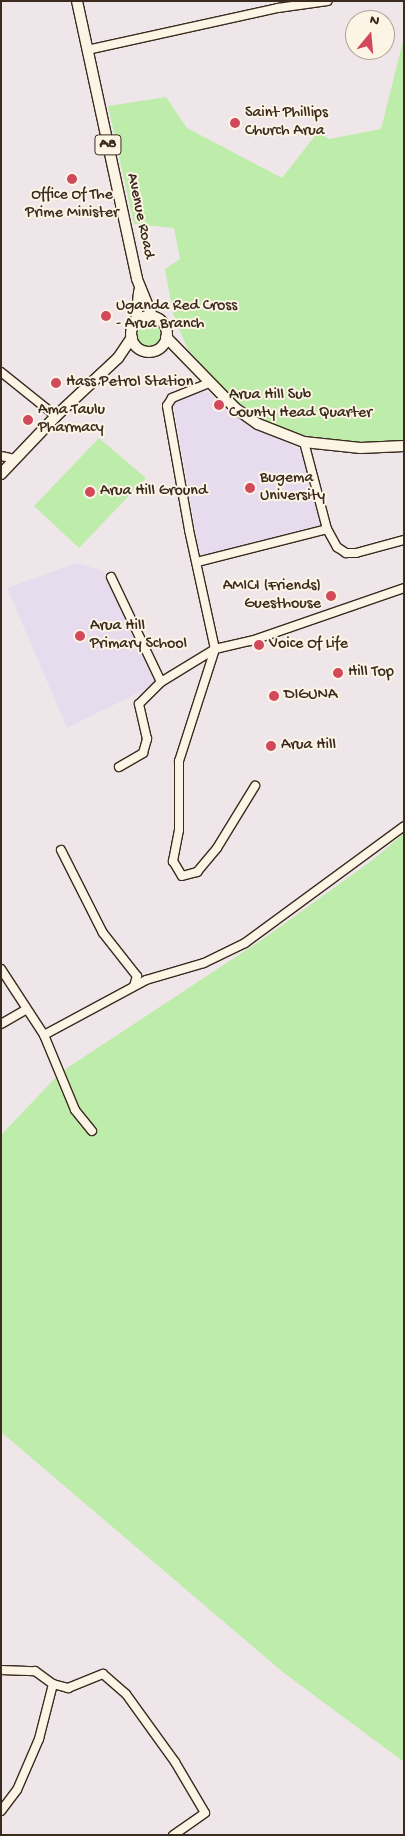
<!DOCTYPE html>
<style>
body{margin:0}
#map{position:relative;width:405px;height:1836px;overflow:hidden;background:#efe6ea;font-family:"Gochi Hand",sans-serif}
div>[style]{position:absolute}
.built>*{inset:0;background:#e6dcee}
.green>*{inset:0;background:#beecab}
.round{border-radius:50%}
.roads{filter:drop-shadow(1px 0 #3b2a1e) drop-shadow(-1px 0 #3b2a1e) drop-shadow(0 1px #3b2a1e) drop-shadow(0 -1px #3b2a1e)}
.minor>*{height:8px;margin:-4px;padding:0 4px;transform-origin:4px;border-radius:4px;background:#fcf5e5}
.major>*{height:10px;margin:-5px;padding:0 5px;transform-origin:5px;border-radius:5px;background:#fcf5e5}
.major>.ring{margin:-5px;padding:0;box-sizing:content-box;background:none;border:10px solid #fcf5e5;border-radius:50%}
.dots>*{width:14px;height:14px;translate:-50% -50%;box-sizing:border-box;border:2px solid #fcf5e5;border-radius:50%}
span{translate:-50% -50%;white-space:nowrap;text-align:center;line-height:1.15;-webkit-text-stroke:4px #fcf5e5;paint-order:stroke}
.shield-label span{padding:1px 4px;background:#fcf5e5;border:1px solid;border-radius:4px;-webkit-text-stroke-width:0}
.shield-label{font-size:15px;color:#3b2a1e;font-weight:700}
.poi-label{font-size:16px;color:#3b2a1e}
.left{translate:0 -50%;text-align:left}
.right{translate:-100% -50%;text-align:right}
.street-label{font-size:16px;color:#3b2a1e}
.frame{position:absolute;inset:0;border:2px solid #3b2a1e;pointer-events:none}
.north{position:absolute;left:345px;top:10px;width:50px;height:50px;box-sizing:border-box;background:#fcf5e5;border:1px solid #afa495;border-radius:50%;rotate:17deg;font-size:14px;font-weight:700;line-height:20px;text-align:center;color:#3b2a1e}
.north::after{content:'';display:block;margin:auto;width:18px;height:22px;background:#d1495b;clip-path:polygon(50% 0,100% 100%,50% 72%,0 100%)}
</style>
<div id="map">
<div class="built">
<i style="clip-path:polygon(205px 390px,234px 415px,301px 450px,324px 527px,200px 558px,173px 401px)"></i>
<i style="clip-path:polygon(77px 563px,103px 571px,156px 684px,67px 728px,7px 588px)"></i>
</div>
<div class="green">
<i style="clip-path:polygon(404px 37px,404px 445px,359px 446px,311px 440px,264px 422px,222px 390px,187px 348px,173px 313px,165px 269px,180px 259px,174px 228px,134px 224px,108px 106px,166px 97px,187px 128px,282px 178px,318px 132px,329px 139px,381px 129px)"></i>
<i class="round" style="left:135px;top:320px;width:28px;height:28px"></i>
<i style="clip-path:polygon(99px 438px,146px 478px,79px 548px,34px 506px)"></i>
<i style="clip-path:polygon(404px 833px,404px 1762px,284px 1673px,1px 1432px,1px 1135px,61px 1072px,263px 939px,374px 859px)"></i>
</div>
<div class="roads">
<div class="minor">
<i style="left:87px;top:50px;width:196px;rotate:-12.4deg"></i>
<i style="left:278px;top:8px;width:50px;rotate:-8deg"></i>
<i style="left:1px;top:372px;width:70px;rotate:38.7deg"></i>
<i style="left:209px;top:383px;width:40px;rotate:158deg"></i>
<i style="left:172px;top:398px;width:9px;rotate:122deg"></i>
<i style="left:167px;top:406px;width:126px;rotate:79.9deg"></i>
<i style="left:189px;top:530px;width:122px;rotate:77.7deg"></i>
<i style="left:215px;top:649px;width:37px;rotate:-13deg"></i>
<i style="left:251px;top:641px;width:162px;rotate:-19.1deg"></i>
<i style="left:304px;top:442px;width:90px;rotate:75.2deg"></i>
<i style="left:327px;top:529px;width:21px;rotate:61deg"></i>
<i style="left:337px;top:547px;width:11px;rotate:34deg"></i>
<i style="left:346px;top:553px;width:10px"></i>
<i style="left:356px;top:553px;width:50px;rotate:-15.2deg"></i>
<i style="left:1px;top:456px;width:14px;rotate:12deg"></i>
<i style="left:197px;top:562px;width:134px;rotate:-14.2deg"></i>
<i style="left:111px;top:577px;width:116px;rotate:64.5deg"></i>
<i style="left:161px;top:682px;width:63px;rotate:-31.4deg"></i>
<i style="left:215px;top:649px;width:118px;rotate:107.8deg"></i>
<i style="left:179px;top:761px;width:69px;rotate:90deg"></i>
<i style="left:179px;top:830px;width:32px;rotate:101deg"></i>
<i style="left:173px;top:861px;width:17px;rotate:59deg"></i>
<i style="left:182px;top:876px;width:16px;rotate:-15deg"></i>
<i style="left:197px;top:872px;width:31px;rotate:-50deg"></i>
<i style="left:217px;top:848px;width:73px;rotate:-58.5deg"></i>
<i style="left:119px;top:767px;width:28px;rotate:-30deg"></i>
<i style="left:143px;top:753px;width:15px;rotate:-74deg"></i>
<i style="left:147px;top:739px;width:36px;rotate:-103deg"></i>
<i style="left:139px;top:704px;width:31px;rotate:-45deg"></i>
<i style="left:61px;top:850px;width:93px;rotate:63.2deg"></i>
<i style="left:103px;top:933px;width:55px;rotate:51.7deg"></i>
<i style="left:137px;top:976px;width:10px;rotate:107deg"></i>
<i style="left:1px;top:969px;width:79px;rotate:56.9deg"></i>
<i style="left:44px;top:1035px;width:81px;rotate:67.5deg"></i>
<i style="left:75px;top:1110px;width:27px;rotate:51deg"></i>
<i style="left:1px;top:1024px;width:28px;rotate:-30deg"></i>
<i style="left:44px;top:1035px;width:116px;rotate:-28.3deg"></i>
<i style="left:146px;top:980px;width:60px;rotate:-16.3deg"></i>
<i style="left:204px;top:963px;width:46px;rotate:-26deg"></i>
<i style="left:245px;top:943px;width:197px;rotate:-36.3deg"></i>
<i style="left:1px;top:1670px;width:34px;rotate:2deg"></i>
<i style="left:35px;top:1671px;width:22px;rotate:36deg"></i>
<i style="left:53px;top:1684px;width:16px;rotate:15deg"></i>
<i style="left:68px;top:1688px;width:38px;rotate:-22deg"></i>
<i style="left:103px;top:1674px;width:30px;rotate:41deg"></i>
<i style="left:126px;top:1694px;width:84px;rotate:54.2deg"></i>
<i style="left:175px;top:1762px;width:59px;rotate:59.5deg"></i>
<i style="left:205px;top:1813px;width:39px;rotate:145deg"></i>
<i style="left:1px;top:1811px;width:26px;rotate:-53deg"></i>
<i style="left:17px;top:1790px;width:56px;rotate:-66.7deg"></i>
<i style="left:39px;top:1739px;width:57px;rotate:-75.7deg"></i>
</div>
<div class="major">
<i style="left:77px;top:1px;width:284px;rotate:77.8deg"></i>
<i style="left:137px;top:279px;width:40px;rotate:68deg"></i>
<i class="ring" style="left:131px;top:316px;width:26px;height:26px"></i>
<i style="left:136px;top:321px;width:30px;rotate:-84deg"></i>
<i style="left:166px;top:337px;width:99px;rotate:45.8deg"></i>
<i style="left:235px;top:408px;width:28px;rotate:35deg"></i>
<i style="left:258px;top:424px;width:49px;rotate:21.4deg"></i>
<i style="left:304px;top:442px;width:57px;rotate:6deg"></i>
<i style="left:361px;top:448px;width:43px;rotate:-2.7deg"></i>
<i style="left:1px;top:474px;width:80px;rotate:-46.5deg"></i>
<i style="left:56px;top:416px;width:85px;rotate:-43.1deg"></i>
<i style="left:118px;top:358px;width:25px;rotate:-56deg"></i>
</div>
</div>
<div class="dots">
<i style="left:235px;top:123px;background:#d1495b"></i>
<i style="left:72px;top:179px;background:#d1495b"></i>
<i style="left:106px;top:316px;background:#d1495b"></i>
<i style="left:56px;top:383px;background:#d1495b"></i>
<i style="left:219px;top:405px;background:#d1495b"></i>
<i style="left:28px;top:420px;background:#d1495b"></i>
<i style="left:250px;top:488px;background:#d1495b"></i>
<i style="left:90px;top:492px;background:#d1495b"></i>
<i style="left:331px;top:596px;background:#d1495b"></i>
<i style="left:80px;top:636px;background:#d1495b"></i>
<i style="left:259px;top:645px;background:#d1495b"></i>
<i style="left:338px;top:673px;background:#d1495b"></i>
<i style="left:274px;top:696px;background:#d1495b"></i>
<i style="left:271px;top:746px;background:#d1495b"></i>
</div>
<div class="shield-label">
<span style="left:108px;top:145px">A8</span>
</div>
<div class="poi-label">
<span class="left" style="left:245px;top:123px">Saint Phillips<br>Church Arua</span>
<span style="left:72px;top:205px">Office Of The<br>Prime Minister</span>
<span class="left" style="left:116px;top:316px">Uganda Red Cross<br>- Arua Branch</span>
<span class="left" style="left:66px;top:383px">Hass Petrol Station</span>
<span class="left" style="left:229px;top:405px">Arua Hill Sub<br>County Head Quarter</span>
<span class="left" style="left:38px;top:420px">Ama Taulu<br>Pharmacy</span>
<span class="left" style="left:260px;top:488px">Bugema<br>University</span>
<span class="left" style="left:100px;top:492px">Arua Hill Ground</span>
<span class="right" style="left:321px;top:596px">AMICI (Friends)<br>Guesthouse</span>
<span class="left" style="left:90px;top:636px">Arua Hill<br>Primary School</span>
<span class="left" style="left:269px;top:645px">Voice Of Life</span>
<span class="left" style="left:348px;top:673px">Hill Top</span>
<span class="left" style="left:284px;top:696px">DIGUNA</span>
<span class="left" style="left:281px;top:746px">Arua Hill</span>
</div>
<div class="street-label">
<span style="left:139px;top:216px;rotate:78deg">Avenue Road</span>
</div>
<div class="frame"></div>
<div class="north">N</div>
</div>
